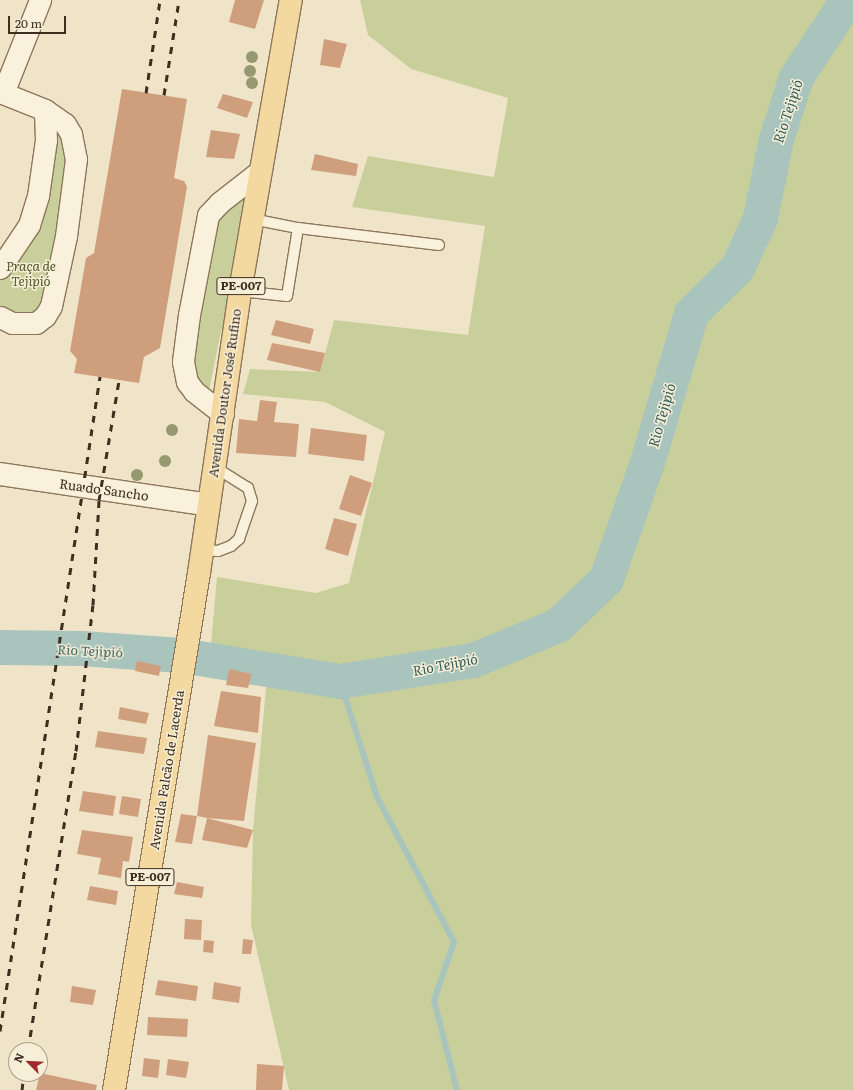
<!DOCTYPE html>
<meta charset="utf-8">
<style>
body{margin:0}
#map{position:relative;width:853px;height:1090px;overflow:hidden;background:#f0e4c8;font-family:Literata,serif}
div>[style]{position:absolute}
.green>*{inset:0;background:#c9cf9b}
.stream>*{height:6px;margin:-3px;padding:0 3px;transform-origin:3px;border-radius:3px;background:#a9c4bc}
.river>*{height:35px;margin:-17.5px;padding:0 17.5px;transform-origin:17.5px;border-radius:17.5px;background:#a9c4bc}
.building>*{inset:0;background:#cf9f7d}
.roads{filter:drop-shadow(1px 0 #8d765c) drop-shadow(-1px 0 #8d765c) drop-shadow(0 1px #8d765c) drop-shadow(0 -1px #8d765c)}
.lane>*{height:10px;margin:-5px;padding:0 5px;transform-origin:5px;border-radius:5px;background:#faf1dc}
.street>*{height:21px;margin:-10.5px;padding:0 10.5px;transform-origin:10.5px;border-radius:10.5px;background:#faf1dc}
.secondary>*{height:22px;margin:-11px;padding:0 11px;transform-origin:11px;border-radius:11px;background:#faf1dc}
.primary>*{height:22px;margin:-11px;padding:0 11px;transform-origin:11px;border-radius:11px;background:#f3d9a0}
.rail>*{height:3px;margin-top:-1.5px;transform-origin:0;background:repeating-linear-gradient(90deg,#3d2e20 0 7px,transparent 0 14px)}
.trees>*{width:12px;height:12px;margin:-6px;border-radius:50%;background:#96986f}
span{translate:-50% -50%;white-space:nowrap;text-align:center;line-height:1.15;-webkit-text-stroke:3px #f7eed8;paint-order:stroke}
.shield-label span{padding:1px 3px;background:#f7eed8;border:1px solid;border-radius:3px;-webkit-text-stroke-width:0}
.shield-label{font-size:12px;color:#3d2e20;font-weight:700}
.park-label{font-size:13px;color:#4d5a26;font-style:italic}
.street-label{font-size:13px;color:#3d2e20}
.water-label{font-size:14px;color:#2f5d5a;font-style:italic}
.north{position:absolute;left:8px;top:1042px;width:40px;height:40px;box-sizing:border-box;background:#f7eed8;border:1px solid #ada18e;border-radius:50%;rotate:294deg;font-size:11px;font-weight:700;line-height:16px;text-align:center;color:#3d2e20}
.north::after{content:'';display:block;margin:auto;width:14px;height:18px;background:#9e2a2b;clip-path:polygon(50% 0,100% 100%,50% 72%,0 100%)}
.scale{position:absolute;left:8px;top:16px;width:58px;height:18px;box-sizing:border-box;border:2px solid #3d2e20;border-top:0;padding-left:5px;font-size:12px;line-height:14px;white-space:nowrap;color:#3d2e20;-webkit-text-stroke:3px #f7eed8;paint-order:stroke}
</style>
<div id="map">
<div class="green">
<i style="clip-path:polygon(360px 0,853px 0,853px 1090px,289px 1090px,251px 925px,253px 830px,267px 677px,211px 644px,217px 577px,316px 593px,349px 583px,385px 432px,325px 402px,243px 394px,250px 369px,320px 372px,334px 320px,468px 335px,485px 226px,352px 207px,368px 156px,494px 177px,508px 98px,411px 69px,368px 35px)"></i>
<i style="clip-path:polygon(48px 111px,73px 134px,48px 314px,0 316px,0 264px,16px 243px)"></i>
<i style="clip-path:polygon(250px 186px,240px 291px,221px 331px,207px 401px,190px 386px,208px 214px)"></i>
</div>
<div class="stream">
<i style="left:340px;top:681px;width:122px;rotate:72.3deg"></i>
<i style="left:377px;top:797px;width:164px;rotate:62deg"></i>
<i style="left:454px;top:942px;width:61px;rotate:109deg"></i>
<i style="left:434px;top:1000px;width:93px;rotate:75.7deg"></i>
</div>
<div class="river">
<i style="left:0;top:647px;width:81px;rotate:0.7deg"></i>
<i style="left:81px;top:648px;width:100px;rotate:4deg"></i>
<i style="left:181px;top:655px;width:161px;rotate:9.3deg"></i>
<i style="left:340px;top:681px;width:135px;rotate:-9deg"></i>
<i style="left:473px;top:660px;width:92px;rotate:-22.4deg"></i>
<i style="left:558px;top:625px;width:66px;rotate:-43.8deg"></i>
<i style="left:606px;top:579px;width:124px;rotate:-70.7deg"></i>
<i style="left:647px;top:462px;width:155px;rotate:-73.5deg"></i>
<i style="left:691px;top:313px;width:64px;rotate:-44.4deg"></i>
<i style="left:737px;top:268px;width:55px;rotate:-65.3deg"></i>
<i style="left:760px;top:218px;width:81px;rotate:-78.6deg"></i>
<i style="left:776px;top:139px;width:65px;rotate:-72.1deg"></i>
<i style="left:796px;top:77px;width:85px;rotate:-56.5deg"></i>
<i style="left:843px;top:6px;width:10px;rotate:-37deg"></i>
</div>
<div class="building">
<i style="clip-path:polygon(235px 0,264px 0,255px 29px,229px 22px)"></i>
<i style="clip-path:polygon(324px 39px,347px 44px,340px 68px,320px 65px)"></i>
<i style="clip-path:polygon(122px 89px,187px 99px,174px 178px,184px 181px,187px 187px,160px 348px,144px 357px,139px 383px,74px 373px,77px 359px,70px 351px,86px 258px,94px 253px)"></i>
<i style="clip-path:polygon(223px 94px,253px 102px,247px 118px,217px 108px)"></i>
<i style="clip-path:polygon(211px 130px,240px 134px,234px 159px,206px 157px)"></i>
<i style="clip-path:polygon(315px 154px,358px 164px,356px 176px,311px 170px)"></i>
<i style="clip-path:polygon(276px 320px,314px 329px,310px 344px,271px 335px)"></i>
<i style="clip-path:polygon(272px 343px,325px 353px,320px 372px,267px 360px)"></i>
<i style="clip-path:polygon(260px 400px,277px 402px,274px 422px,299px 424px,296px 457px,236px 453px,239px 419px,257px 421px)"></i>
<i style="clip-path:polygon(311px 428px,367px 435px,364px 461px,308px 454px)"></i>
<i style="clip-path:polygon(350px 475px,372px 483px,361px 516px,339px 509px)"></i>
<i style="clip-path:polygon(334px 518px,357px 524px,348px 556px,325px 549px)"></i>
<i style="clip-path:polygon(137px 661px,161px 666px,159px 676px,135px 671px)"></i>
<i style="clip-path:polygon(229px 669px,252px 674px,248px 688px,226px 685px)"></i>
<i style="clip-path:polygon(221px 691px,261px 697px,258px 733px,214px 726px)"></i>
<i style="clip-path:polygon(120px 707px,149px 713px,146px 724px,118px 719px)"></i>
<i style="clip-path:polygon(98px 731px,147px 738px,144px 754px,95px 747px)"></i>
<i style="clip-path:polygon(208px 735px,256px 743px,244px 821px,207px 818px,253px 830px,247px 848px,202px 840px,207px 818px,197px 816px,192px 844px,175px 842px,181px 814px,197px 816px)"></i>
<i style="clip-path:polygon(83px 791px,116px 796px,113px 816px,79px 811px)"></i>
<i style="clip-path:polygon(122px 796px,141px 799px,138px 817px,119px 814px)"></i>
<i style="clip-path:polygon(82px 830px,133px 837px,129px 862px,123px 861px,121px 878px,98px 874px,101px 858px,77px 854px)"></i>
<i style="clip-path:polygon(177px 882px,204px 887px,202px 898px,174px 894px)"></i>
<i style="clip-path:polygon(90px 886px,118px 891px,116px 905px,87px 900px)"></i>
<i style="clip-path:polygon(185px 919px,202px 920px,201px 940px,184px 939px)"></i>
<i style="clip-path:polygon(243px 939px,253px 940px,251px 954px,242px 954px)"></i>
<i style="clip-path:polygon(204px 940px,214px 941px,213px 953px,203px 952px)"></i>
<i style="clip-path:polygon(158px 980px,198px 986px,196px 1001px,155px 995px)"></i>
<i style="clip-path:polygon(214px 982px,241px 987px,239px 1003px,212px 999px)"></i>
<i style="clip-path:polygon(72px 986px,96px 990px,93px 1005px,70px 1002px)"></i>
<i style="clip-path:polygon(148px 1017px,188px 1019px,187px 1037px,147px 1035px)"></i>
<i style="clip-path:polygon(144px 1058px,160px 1060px,158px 1078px,142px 1076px)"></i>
<i style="clip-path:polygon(168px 1059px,189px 1062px,186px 1078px,166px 1075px)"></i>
<i style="clip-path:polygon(257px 1064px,284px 1066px,282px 1090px,256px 1090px)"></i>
<i style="clip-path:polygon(40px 1073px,97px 1085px,96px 1090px,36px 1090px)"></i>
</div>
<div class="roads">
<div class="lane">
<i style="left:252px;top:219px;width:47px;rotate:11.1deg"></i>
<i style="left:298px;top:228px;width:142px;rotate:6.9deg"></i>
<i style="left:240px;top:291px;width:47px;rotate:6.1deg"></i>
<i style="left:287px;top:296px;width:69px;rotate:-80.8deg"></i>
<i style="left:203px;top:550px;width:15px;rotate:4deg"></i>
<i style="left:218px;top:551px;width:14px;rotate:-21deg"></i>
<i style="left:231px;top:546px;width:11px;rotate:-41deg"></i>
<i style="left:239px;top:539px;width:40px;rotate:-71.1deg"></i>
<i style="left:252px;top:501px;width:14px;rotate:-107deg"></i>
<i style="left:248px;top:488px;width:39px;rotate:-148deg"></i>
</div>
<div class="street">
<i style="left:0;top:92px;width:48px;rotate:21.8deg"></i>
<i style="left:45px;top:110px;width:24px;rotate:35deg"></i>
<i style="left:65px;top:124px;width:12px;rotate:59deg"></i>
<i style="left:71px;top:134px;width:25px;rotate:79deg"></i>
<i style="left:76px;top:159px;width:78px;rotate:97.4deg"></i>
<i style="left:66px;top:236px;width:72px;rotate:102.1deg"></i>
<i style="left:51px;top:306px;width:12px;rotate:121deg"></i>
<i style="left:45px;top:316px;width:11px;rotate:142deg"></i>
<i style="left:36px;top:323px;width:24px;rotate:180deg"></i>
<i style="left:12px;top:323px;width:13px;rotate:-153deg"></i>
<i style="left:3px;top:93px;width:100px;rotate:-68.3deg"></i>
<i style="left:0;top:268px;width:52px;rotate:-56deg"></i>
<i style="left:29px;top:225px;width:30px;rotate:-73deg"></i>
<i style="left:38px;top:196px;width:57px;rotate:-81.9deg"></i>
<i style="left:46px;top:140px;width:30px;rotate:-92deg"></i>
<i style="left:223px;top:414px;width:37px;rotate:-142deg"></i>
<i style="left:194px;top:391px;width:11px;rotate:-128deg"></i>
<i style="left:187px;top:382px;width:21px;rotate:-101deg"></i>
<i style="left:183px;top:361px;width:46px;rotate:-82.6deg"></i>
<i style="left:189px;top:315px;width:102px;rotate:-79.2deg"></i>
<i style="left:208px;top:215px;width:16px;rotate:-47deg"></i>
<i style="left:219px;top:203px;width:52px;rotate:-38deg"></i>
</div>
<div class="secondary">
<i style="left:0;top:474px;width:211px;rotate:8.4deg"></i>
</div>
<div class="primary">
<i style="left:114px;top:1090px;width:524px;rotate:-80.66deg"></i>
<i style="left:199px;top:573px;width:285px;rotate:-81.7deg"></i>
<i style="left:240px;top:291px;width:295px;rotate:-80.1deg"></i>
</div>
</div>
<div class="rail">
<i style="left:146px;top:93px;width:94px;rotate:-81.4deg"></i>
<i style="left:164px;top:95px;width:96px;rotate:-81deg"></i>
<i style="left:0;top:1031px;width:662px;rotate:-81.31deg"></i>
<i style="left:28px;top:1050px;width:303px;rotate:-80.9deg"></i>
<i style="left:76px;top:751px;width:147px;rotate:-83.4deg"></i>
<i style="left:93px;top:605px;width:105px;rotate:-86.7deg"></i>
<i style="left:99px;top:500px;width:122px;rotate:-80.5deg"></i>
<i style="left:22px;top:1090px;width:16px;rotate:-83deg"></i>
</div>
<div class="trees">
<i style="left:252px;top:57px"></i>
<i style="left:250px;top:71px"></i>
<i style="left:252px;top:83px"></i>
<i style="left:172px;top:430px"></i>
<i style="left:165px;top:461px"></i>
<i style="left:137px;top:475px"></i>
</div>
<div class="shield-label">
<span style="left:241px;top:286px">PE-007</span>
<span style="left:150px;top:877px">PE-007</span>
</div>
<div class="park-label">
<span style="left:31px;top:274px">Praça de<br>Tejipió</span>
</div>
<div class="street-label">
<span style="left:225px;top:393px;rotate:-82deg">Avenida Doutor José Rufino</span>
<span style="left:104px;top:490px;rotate:8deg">Rua do Sancho</span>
<span style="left:167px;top:770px;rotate:-81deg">Avenida Falcão de Lacerda</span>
</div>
<div class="water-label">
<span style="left:787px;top:111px;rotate:-72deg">Rio Tejipió</span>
<span style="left:661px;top:415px;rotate:-74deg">Rio Tejipió</span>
<span style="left:90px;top:650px;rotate:3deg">Rio Tejipió</span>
<span style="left:445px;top:664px;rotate:-11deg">Rio Tejipió</span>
</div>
<div class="north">N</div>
<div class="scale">20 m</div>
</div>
